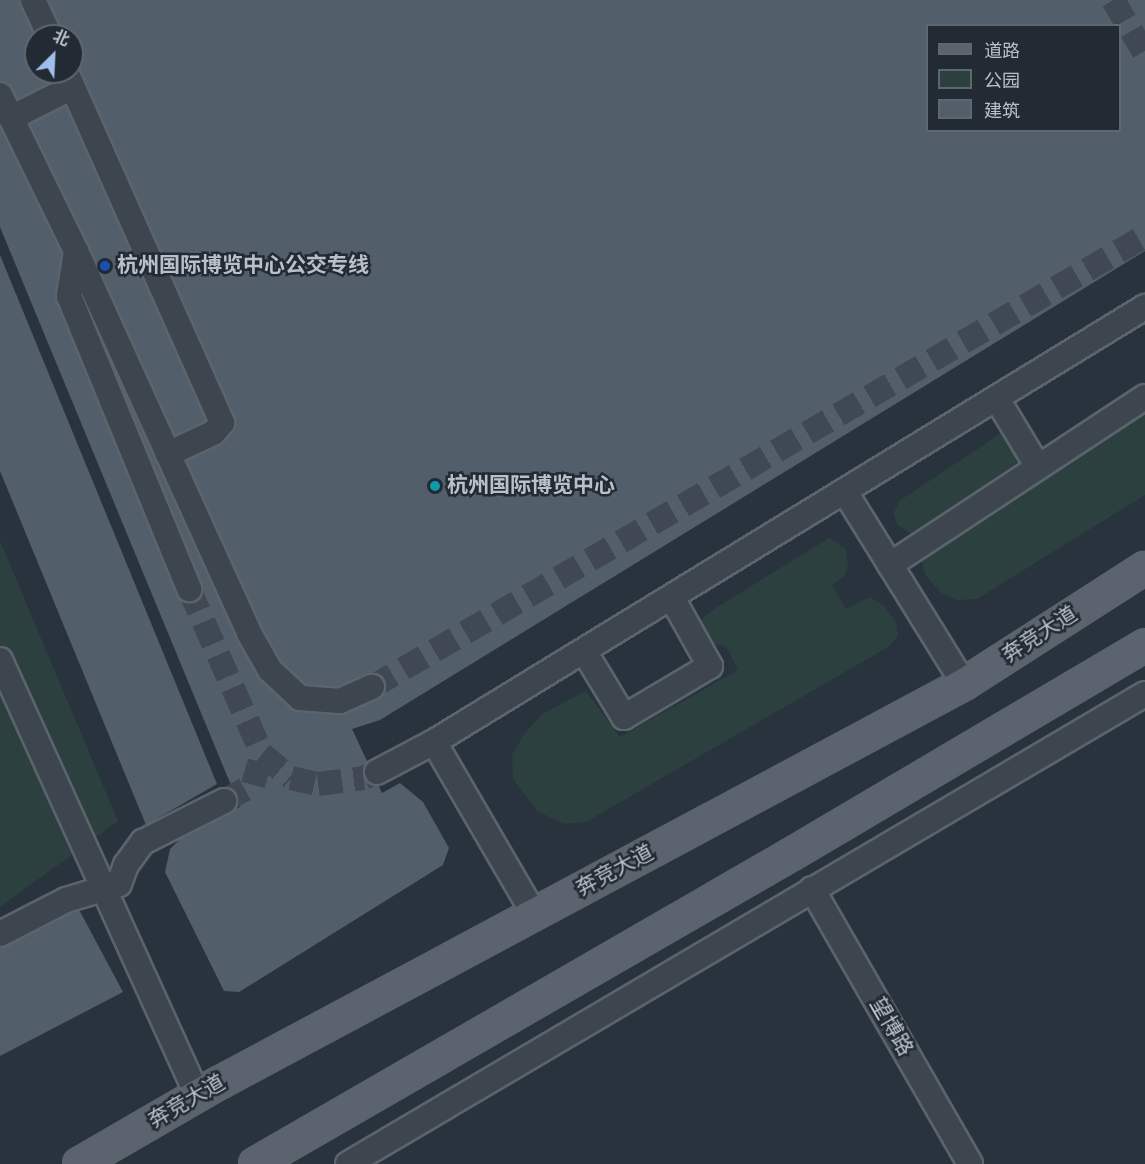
<!DOCTYPE html>
<meta charset="utf-8">
<style>
body{margin:0}
#map{position:relative;width:1145px;height:1164px;overflow:hidden;background:#29333e;font-family:"Sofia Sans Condensed","Noto Sans SC",sans-serif}
div>[style]{position:absolute}
.green>*{inset:0;background:#2c4040}
.building>*{inset:0;background:#525e69}
.minor-tunnel>*{height:24px;margin-top:-12px;transform-origin:0;background:repeating-linear-gradient(90deg,#3f4853 0 24px,transparent 0 36px)}
.roads{filter:drop-shadow(2px 0 #5b636c) drop-shadow(-2px 0 #5b636c) drop-shadow(0 2px #5b636c) drop-shadow(0 -2px #5b636c)}
.minor>*{height:24px;margin:-12px;padding:0 12px;transform-origin:12px;border-radius:12px;background:#3d454e}
.major>*{height:30px;margin:-15px;padding:0 15px;transform-origin:15px;border-radius:15px;background:#5b646e}
.dots>*{width:16px;height:16px;translate:-50% -50%;box-sizing:border-box;border:3px solid #222a33;border-radius:50%}
span{translate:-50% -50%;white-space:nowrap;text-align:center;line-height:1.15;-webkit-text-stroke:5px #222a33;paint-order:stroke}
.poi-label{font-size:21px;color:#b9c0c9;font-weight:700}
.left{translate:0 -50%;text-align:left}
.street-label{font-size:21px;color:#b9c0c9}
.legend{position:absolute;left:926px;top:24px;width:195px;height:108px;box-sizing:border-box;background:#222a33;border:2px solid #5e666f;margin:0;padding:8px 10px;list-style:none;font-size:18px;color:#b9c0c9}
.legend li{display:flex;align-items:center;gap:12px;height:30px}
.legend b{width:30px;border:2px solid #5e666f}
.north{position:absolute;left:24px;top:24px;width:60px;height:60px;box-sizing:border-box;background:#222a33;border:2px solid #5e666f;border-radius:50%;rotate:24deg;font-size:16px;font-weight:700;line-height:24px;text-align:center;color:#b9c0c9}
.north::after{content:'';display:block;margin:auto;width:21px;height:27px;background:#9cbfeb;clip-path:polygon(50% 0,100% 100%,50% 72%,0 100%)}
</style>
<div id="map">
<div class="green">
<i style="clip-path:polygon(1145px 413px,1145px 495px,977px 599px,958px 600px,940px 592px,926px 576px,922px 562px,931px 550px)"></i>
<i style="clip-path:polygon(1003px 432px,1019px 462px,910px 534px,897px 524px,894px 513px,899px 501px)"></i>
<i style="clip-path:polygon(829px 538px,846px 549px,848px 567px,844px 576px,832px 585px,846px 609px,870px 597px,884px 606px,896px 622px,898px 636px,888px 647px,586px 822px,564px 824px,537px 811px,513px 779px,512px 755px,523px 736px,542px 714px,586px 691px,620px 737px,738px 670px,726px 646px,713px 644px,701px 631px,702px 619px,716px 608px)"></i>
<i style="clip-path:polygon(0 541px,118px 821px,0 907px)"></i>
</div>
<div class="building">
<i style="clip-path:polygon(evenodd,0 0,1145px 0,1145px 251px,380px 720px,352px 729px,382px 793px,400px 783px,423px 802px,449px 848px,443px 865px,239px 992px,224px 991px,165px 872px,170px 849px,189px 830px,240px 807px,0 227px,0 0,928px 26px,1120px 26px,1120px 130px,928px 130px,928px 26px,0 0,36px 36px,72px 36px,72px 72px,36px 72px,36px 36px)"></i>
<i style="clip-path:polygon(0 255px,217px 784px,146px 825px,0 471px)"></i>
<i style="clip-path:polygon(76px 904px,123px 992px,0 1056px,0 944px)"></i>
</div>
<div class="minor-tunnel">
<i style="left:1113px;top:0;width:63px;rotate:59.3deg"></i>
<i style="left:189px;top:589px;width:180px;rotate:66.1deg"></i>
<i style="left:262px;top:754px;width:38px;rotate:40deg"></i>
<i style="left:291px;top:778px;width:28px;rotate:13deg"></i>
<i style="left:318px;top:784px;width:46px;rotate:-7.4deg"></i>
<i style="left:364px;top:778px;width:14px;rotate:-25deg"></i>
<i style="left:372px;top:687px;width:895px;rotate:-30.26deg"></i>
<i style="left:224px;top:801px;width:33px;rotate:-29deg"></i>
<i style="left:253px;top:785px;width:32px;rotate:-74deg"></i>
</div>
<div class="roads">
<div class="minor">
<i style="left:33px;top:0;width:40px;rotate:65deg"></i>
<i style="left:66px;top:72px;width:384px;rotate:66deg"></i>
<i style="left:222px;top:423px;width:13px;rotate:132deg"></i>
<i style="left:213px;top:433px;width:50px;rotate:155deg"></i>
<i style="left:0;top:95px;width:174px;rotate:64deg"></i>
<i style="left:76px;top:251px;width:419px;rotate:65.6deg"></i>
<i style="left:249px;top:633px;width:43px;rotate:60.4deg"></i>
<i style="left:270px;top:670px;width:41px;rotate:43deg"></i>
<i style="left:300px;top:698px;width:40px;rotate:4.3deg"></i>
<i style="left:340px;top:701px;width:35px;rotate:-24deg"></i>
<i style="left:11px;top:118px;width:69px;rotate:-26.6deg"></i>
<i style="left:76px;top:251px;width:46px;rotate:98.8deg"></i>
<i style="left:69px;top:296px;width:317px;rotate:67.7deg"></i>
<i style="left:997px;top:399px;width:79px;rotate:58.9deg"></i>
<i style="left:845px;top:492px;width:226px;rotate:58.2deg"></i>
<i style="left:890px;top:565px;width:305px;rotate:-33.4deg"></i>
<i style="left:584px;top:651px;width:77px;rotate:58.8deg"></i>
<i style="left:624px;top:717px;width:100px;rotate:-30.7deg"></i>
<i style="left:710px;top:666px;width:78px;rotate:-119.2deg"></i>
<i style="left:0;top:660px;width:479px;rotate:65.6deg"></i>
<i style="left:434px;top:742px;width:199px;rotate:59.8deg"></i>
<i style="left:377px;top:772px;width:64px;rotate:-27.8deg"></i>
<i style="left:434px;top:742px;width:834px;rotate:-31.46deg"></i>
<i style="left:812px;top:889px;width:317px;rotate:60.1deg"></i>
<i style="left:0;top:934px;width:74px;rotate:-27.3deg"></i>
<i style="left:66px;top:900px;width:55px;rotate:-16.8deg"></i>
<i style="left:119px;top:884px;width:20px;rotate:-70deg"></i>
<i style="left:126px;top:865px;width:29px;rotate:-54deg"></i>
<i style="left:143px;top:842px;width:91px;rotate:-26.8deg"></i>
<i style="left:348px;top:1164px;width:925px;rotate:-30.53deg"></i>
</div>
<div class="major">
<i style="left:79px;top:1164px;width:162px;rotate:-30.1deg"></i>
<i style="left:219px;top:1083px;width:845px;rotate:-28.17deg"></i>
<i style="left:964px;top:684px;width:215px;rotate:-32.7deg"></i>
<i style="left:255px;top:1164px;width:620px;rotate:-30deg"></i>
<i style="left:792px;top:854px;width:410px;rotate:-30.6deg"></i>
</div>
</div>
<div class="dots">
<i style="left:105px;top:266px;background:#1a4fb4"></i>
<i style="left:435px;top:486px;background:#0f9aa8"></i>
</div>
<div class="poi-label">
<span class="left" style="left:117px;top:266px">杭州国际博览中心公交专线</span>
<span class="left" style="left:447px;top:486px">杭州国际博览中心</span>
</div>
<div class="street-label">
<span style="left:1040px;top:635px;rotate:-33deg">奔竞大道</span>
<span style="left:615px;top:871px;rotate:-28deg">奔竞大道</span>
<span style="left:891px;top:1027px;rotate:60deg">望博路</span>
<span style="left:187px;top:1102px;rotate:-30deg">奔竞大道</span>
</div>
<ul class="legend">
<li><b style="height:8px;background:#5b646e"></b>道路</li>
<li><b style="height:16px;background:#2c4040"></b>公园</li>
<li><b style="height:16px;background:#525e69"></b>建筑</li>
</ul>
<div class="north">北</div>
</div>
